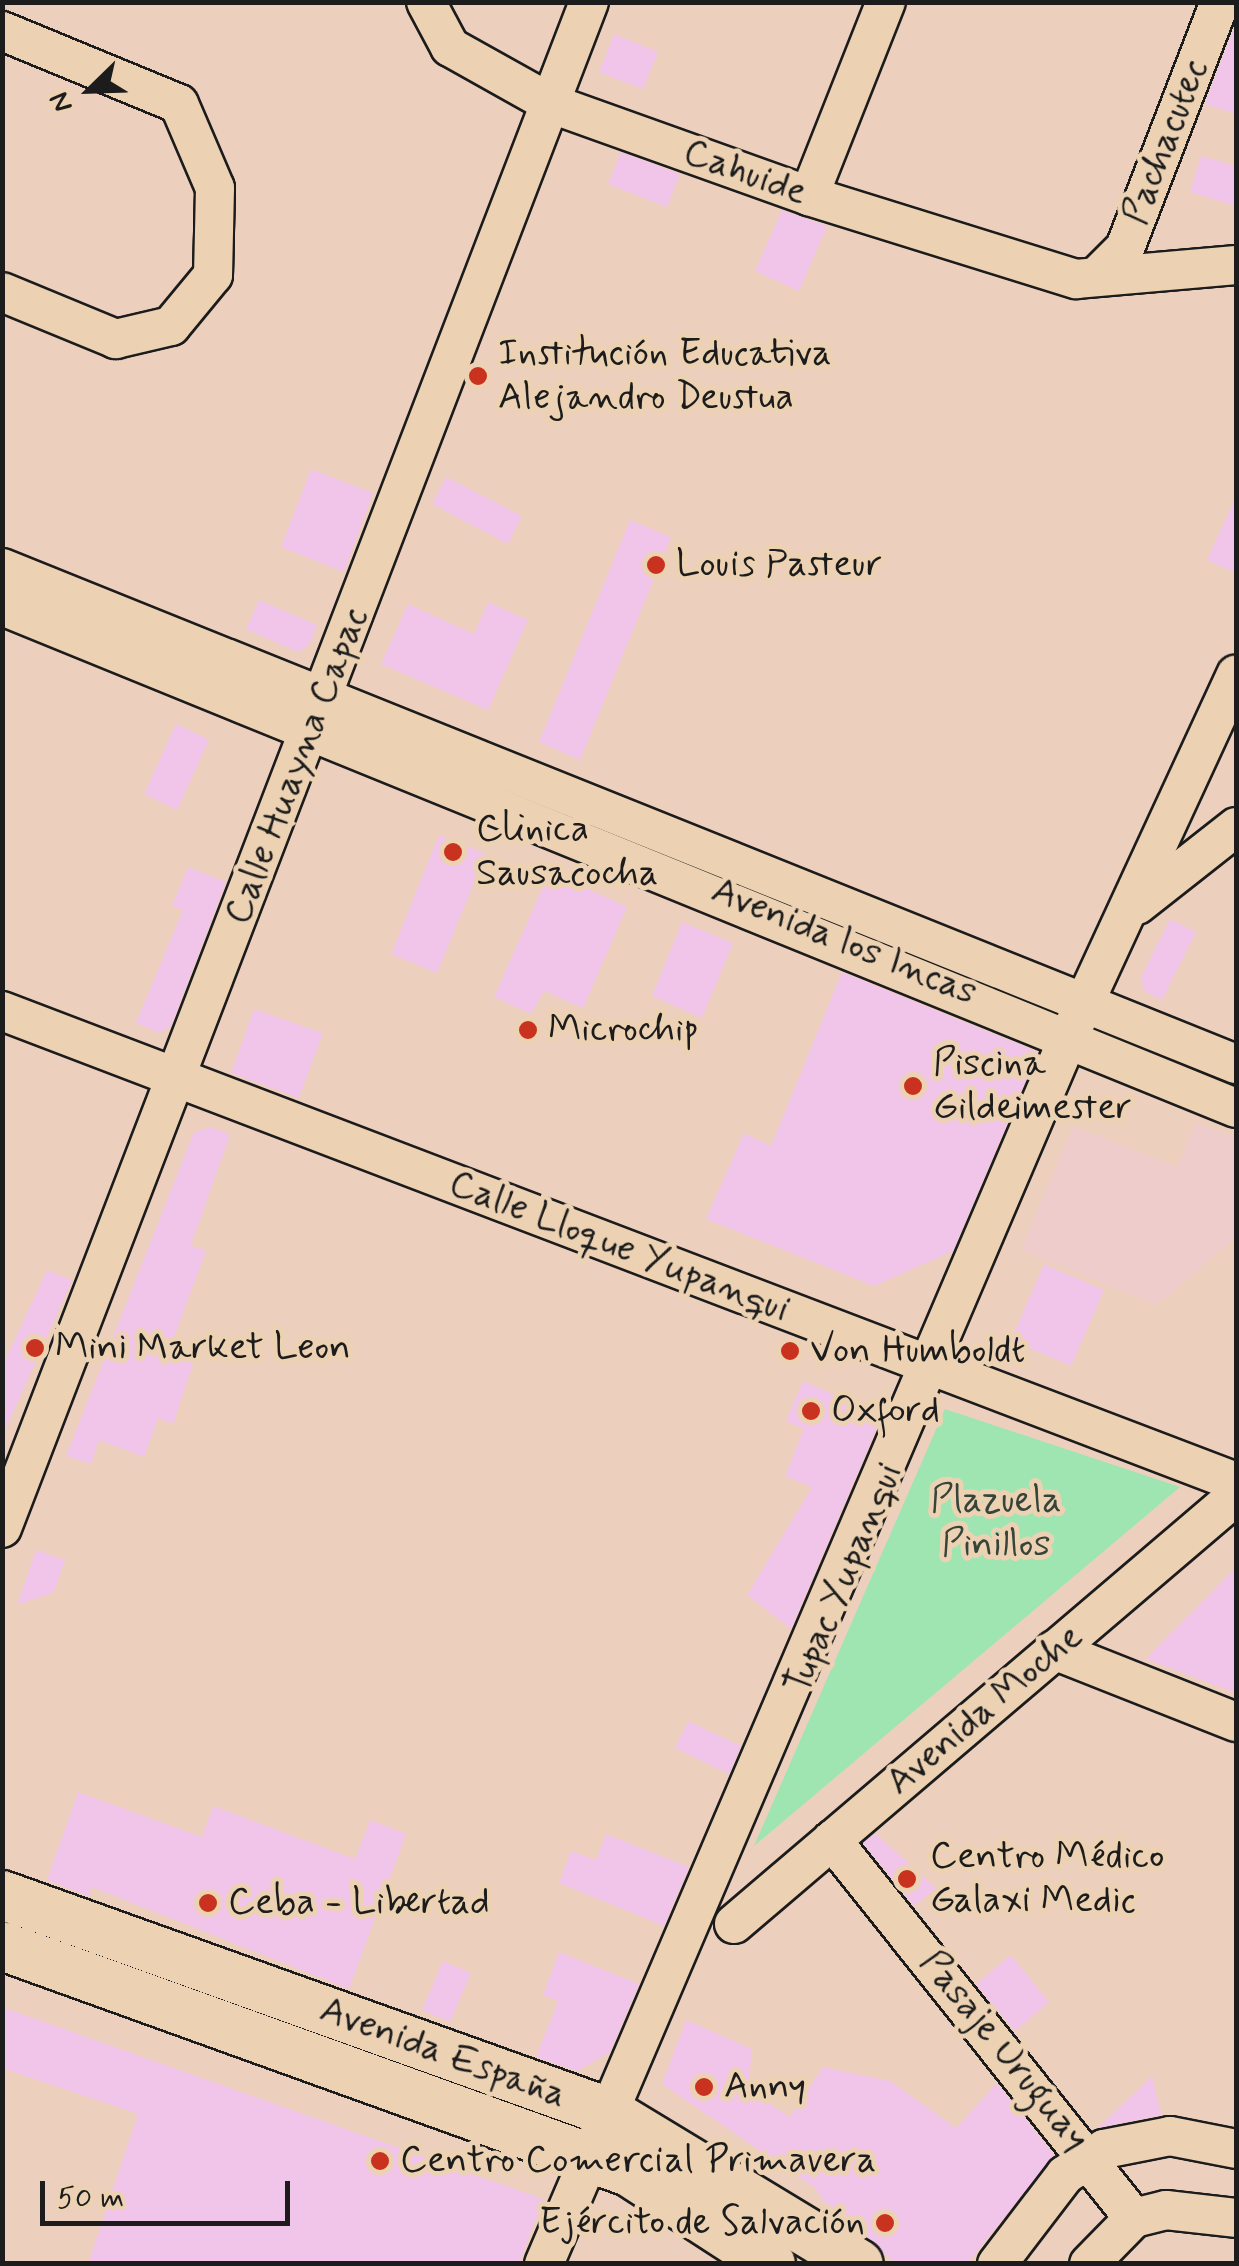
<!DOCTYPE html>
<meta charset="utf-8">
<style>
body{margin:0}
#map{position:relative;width:1239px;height:2266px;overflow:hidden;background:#edcfbe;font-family:Mynerve,sans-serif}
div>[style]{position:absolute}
.built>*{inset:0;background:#eecccb}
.green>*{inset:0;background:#9ee5b2}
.building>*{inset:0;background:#f1c5ea}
.roads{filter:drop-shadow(2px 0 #1c1c1c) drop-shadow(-2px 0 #1c1c1c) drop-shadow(0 2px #1c1c1c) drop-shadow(0 -2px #1c1c1c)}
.minor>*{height:38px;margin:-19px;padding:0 19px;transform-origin:19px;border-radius:19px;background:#ecd2b3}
.major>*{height:48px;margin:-24px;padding:0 24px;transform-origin:24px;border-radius:24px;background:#ecd2b3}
.dots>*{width:28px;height:28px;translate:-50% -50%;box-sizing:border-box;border:5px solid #ecd2b3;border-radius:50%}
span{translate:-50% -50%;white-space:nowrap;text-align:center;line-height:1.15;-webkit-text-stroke:10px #ecd2b3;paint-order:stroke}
.street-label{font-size:38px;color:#1c1c1c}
.poi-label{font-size:38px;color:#1c1c1c}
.left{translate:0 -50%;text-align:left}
.right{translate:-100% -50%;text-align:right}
.park-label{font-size:38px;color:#36443a}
.frame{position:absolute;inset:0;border:5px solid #1c1c1c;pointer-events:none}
.north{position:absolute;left:40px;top:40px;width:100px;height:100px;-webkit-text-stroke:8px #ecd2b3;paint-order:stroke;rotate:247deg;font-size:28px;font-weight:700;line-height:40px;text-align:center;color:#1c1c1c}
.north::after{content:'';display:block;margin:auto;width:35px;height:45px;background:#1c1c1c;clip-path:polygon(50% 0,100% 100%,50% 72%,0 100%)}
.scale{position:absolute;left:40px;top:2181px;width:250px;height:45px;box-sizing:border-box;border:5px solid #1c1c1c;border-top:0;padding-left:12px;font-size:30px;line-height:35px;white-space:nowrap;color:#1c1c1c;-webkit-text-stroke:8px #ecd2b3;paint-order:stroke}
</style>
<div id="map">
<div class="built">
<i style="clip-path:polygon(1196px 1122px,1236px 1139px,1236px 1237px,1157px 1305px,1021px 1250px,1073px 1126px,1177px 1167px)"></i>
</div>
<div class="green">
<i style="clip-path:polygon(945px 1409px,1180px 1487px,754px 1846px)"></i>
</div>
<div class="building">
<i style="clip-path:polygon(1235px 25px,1236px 25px,1236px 114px,1205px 104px)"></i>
<i style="clip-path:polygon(614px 34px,658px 52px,643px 89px,599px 72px)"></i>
<i style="clip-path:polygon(621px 152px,680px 174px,667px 207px,608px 184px)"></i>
<i style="clip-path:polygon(1201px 156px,1236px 166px,1236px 206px,1190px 192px)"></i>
<i style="clip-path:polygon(782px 210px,827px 226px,799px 291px,755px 271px)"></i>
<i style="clip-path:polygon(311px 469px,373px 493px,344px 572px,281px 547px)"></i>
<i style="clip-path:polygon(446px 477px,522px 516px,508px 544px,432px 504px)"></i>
<i style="clip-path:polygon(1236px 496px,1236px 573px,1207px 560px)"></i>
<i style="clip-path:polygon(630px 520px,671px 537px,580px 760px,539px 742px)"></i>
<i style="clip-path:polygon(259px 600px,317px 625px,309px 645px,298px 652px,246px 629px)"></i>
<i style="clip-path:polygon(488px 602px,528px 620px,488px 710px,381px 664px,408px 604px,474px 634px)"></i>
<i style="clip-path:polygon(176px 724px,209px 740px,177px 810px,144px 794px)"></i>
<i style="clip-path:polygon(439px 835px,486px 854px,437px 973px,391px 954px)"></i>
<i style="clip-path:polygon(188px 867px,226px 882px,171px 1026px,159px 1033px,136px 1023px,183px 910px,172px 906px)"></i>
<i style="clip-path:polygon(550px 871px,627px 907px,583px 1008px,544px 991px,531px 1014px,494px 997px)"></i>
<i style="clip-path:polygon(1170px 919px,1196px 932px,1162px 1000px,1144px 991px,1141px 977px)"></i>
<i style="clip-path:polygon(682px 922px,733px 943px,702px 1018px,652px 996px)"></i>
<i style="clip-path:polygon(842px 972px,1038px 1052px,953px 1251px,874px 1286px,706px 1219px,744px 1133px,771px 1146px)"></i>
<i style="clip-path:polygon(254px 1009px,323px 1033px,299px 1098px,231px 1073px)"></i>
<i style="clip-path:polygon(211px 1127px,230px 1135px,191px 1245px,206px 1251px,173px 1340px,198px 1349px,173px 1424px,158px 1418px,144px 1457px,99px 1440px,91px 1464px,66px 1456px,194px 1132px)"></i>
<i style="clip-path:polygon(1044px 1264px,1104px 1290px,1071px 1366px,1011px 1340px)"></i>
<i style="clip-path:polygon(47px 1270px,72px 1280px,2px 1437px,2px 1367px)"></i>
<i style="clip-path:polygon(803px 1381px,882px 1416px,791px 1629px,747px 1595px,812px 1487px,785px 1476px,804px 1429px,786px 1421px)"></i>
<i style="clip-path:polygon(36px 1550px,65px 1560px,54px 1592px,17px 1605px)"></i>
<i style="clip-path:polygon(1236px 1567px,1236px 1693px,1146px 1659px)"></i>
<i style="clip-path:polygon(688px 1721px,741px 1746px,729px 1774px,675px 1748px)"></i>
<i style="clip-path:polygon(78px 1792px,202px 1837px,213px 1806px,355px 1859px,370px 1820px,406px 1834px,349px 1989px,92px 1887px,88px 1896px,47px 1880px)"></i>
<i style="clip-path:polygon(875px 1833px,936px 1888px,914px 1906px,863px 1843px)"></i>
<i style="clip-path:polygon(606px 1834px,689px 1867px,664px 1926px,559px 1883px,571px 1851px,596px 1860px)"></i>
<i style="clip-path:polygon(559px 1952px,639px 1984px,610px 2052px,577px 2071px,536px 2057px,558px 2001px,543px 1995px)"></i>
<i style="clip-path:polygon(1011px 1955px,1049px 2002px,1015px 2031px,976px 1984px)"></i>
<i style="clip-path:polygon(443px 1961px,471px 1973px,450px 2022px,422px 2010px)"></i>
<i style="clip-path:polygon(2px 2007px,543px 2199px,519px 2264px,88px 2264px,138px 2114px,2px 2068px)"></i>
<i style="clip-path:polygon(686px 2020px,752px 2049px,748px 2090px,790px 2117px,823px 2067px,890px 2081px,956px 2128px,997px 2083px,1054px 2155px,967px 2264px,897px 2264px,834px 2216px,815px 2188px,662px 2084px)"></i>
<i style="clip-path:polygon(1152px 2076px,1161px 2115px,1098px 2128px)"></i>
</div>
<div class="roads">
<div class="minor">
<i style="left:426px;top:2px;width:51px;rotate:61.9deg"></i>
<i style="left:450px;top:47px;width:117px;rotate:29.2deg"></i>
<i style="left:552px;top:104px;width:273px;rotate:19.7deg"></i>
<i style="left:809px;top:196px;width:280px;rotate:17.3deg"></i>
<i style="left:1076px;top:279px;width:161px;rotate:-5deg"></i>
<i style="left:2px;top:31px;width:191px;rotate:22.4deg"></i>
<i style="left:179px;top:104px;width:91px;rotate:66.8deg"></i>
<i style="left:215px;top:188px;width:87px;rotate:91.3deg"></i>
<i style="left:213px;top:275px;width:66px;rotate:129.5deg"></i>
<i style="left:171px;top:326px;width:57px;rotate:166.7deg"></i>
<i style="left:116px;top:339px;width:123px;rotate:-157.6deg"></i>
<i style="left:809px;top:196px;width:209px;rotate:-68.4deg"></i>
<i style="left:1100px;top:273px;width:35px;rotate:-45deg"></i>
<i style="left:1125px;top:248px;width:264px;rotate:-68.9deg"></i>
<i style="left:2px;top:568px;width:1330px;rotate:21.9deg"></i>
<i style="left:2px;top:606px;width:1332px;rotate:22.14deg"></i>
<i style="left:1137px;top:905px;width:126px;rotate:-38.2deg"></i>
<i style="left:2px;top:1011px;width:1321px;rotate:20.89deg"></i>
<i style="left:2px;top:1528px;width:1635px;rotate:-68.96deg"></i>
<i style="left:1054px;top:1650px;width:196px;rotate:21.6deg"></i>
<i style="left:832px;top:1840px;width:484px;rotate:51.4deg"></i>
<i style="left:734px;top:1924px;width:660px;rotate:-40.45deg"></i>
<i style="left:544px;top:2264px;width:1338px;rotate:-66.85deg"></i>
<i style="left:1070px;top:1034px;width:396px;rotate:-65.2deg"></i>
<i style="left:997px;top:2264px;width:112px;rotate:-52.6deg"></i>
<i style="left:1065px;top:2175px;width:47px;rotate:-33.7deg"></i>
<i style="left:1104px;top:2149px;width:67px;rotate:-11.1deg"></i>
<i style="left:1170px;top:2136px;width:67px;rotate:11.1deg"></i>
<i style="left:1089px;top:2264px;width:64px;rotate:-45.6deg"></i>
<i style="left:1134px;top:2218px;width:33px;rotate:-14deg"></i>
<i style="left:1166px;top:2210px;width:70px;rotate:6.5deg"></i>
</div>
<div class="major">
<i style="left:2px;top:1895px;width:644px;rotate:19.7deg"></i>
<i style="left:608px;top:2112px;width:293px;rotate:31.2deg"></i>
<i style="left:2px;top:1946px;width:666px;rotate:19.82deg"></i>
<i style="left:629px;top:2172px;width:169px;rotate:32.9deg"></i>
</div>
</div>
<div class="dots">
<i style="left:478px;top:376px;background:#c8321e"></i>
<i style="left:656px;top:565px;background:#c8321e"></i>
<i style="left:453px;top:852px;background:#c8321e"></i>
<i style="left:528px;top:1030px;background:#c8321e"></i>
<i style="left:913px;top:1086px;background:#c8321e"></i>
<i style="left:35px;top:1348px;background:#c8321e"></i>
<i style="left:790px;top:1351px;background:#c8321e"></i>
<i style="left:811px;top:1411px;background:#c8321e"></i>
<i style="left:907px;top:1879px;background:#c8321e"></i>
<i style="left:208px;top:1903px;background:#c8321e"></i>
<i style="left:704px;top:2087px;background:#c8321e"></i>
<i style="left:380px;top:2161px;background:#c8321e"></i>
<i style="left:885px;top:2223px;background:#c8321e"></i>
</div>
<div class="street-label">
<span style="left:1166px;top:142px;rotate:-69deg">Pachacutec</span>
<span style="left:745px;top:173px;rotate:20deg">Cahuide</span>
<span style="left:297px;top:766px;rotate:-69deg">Calle Huayna Capac</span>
<span style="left:844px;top:942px;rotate:22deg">Avenida los Incas</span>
<span style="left:619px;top:1247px;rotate:21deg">Calle Lloque Yupanqui</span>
<span style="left:844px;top:1579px;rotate:-67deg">Tupac Yupanqui</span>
<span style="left:985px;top:1710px;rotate:-40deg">Avenida Moche</span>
<span style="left:1004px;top:2051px;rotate:51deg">Pasaje Uruguay</span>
<span style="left:443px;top:2053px;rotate:20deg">Avenida España</span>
</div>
<div class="poi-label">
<span class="left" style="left:498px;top:376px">Institución Educativa<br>Alejandro Deustua</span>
<span class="left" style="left:676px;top:565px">Louis Pasteur</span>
<span class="left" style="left:476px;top:852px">Clinica<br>Sausacocha</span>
<span class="left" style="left:548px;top:1030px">Microchip</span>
<span class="left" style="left:933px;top:1086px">Piscina<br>Gildeimester</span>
<span class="left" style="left:55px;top:1348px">Mini Market Leon</span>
<span class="left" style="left:810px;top:1351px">Von Humboldt</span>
<span class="left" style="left:831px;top:1411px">Oxford</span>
<span class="left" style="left:930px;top:1879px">Centro Médico<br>Galaxi Medic</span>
<span class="left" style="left:228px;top:1903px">Ceba - Libertad</span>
<span class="left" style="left:724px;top:2087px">Anny</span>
<span class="left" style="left:400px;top:2161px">Centro Comercial Primavera</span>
<span class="right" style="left:865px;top:2223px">Ejército de Salvación</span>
</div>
<div class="park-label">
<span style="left:996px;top:1523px">Plazuela<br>Pinillos</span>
</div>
<div class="frame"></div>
<div class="north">N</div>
<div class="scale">50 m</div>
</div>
